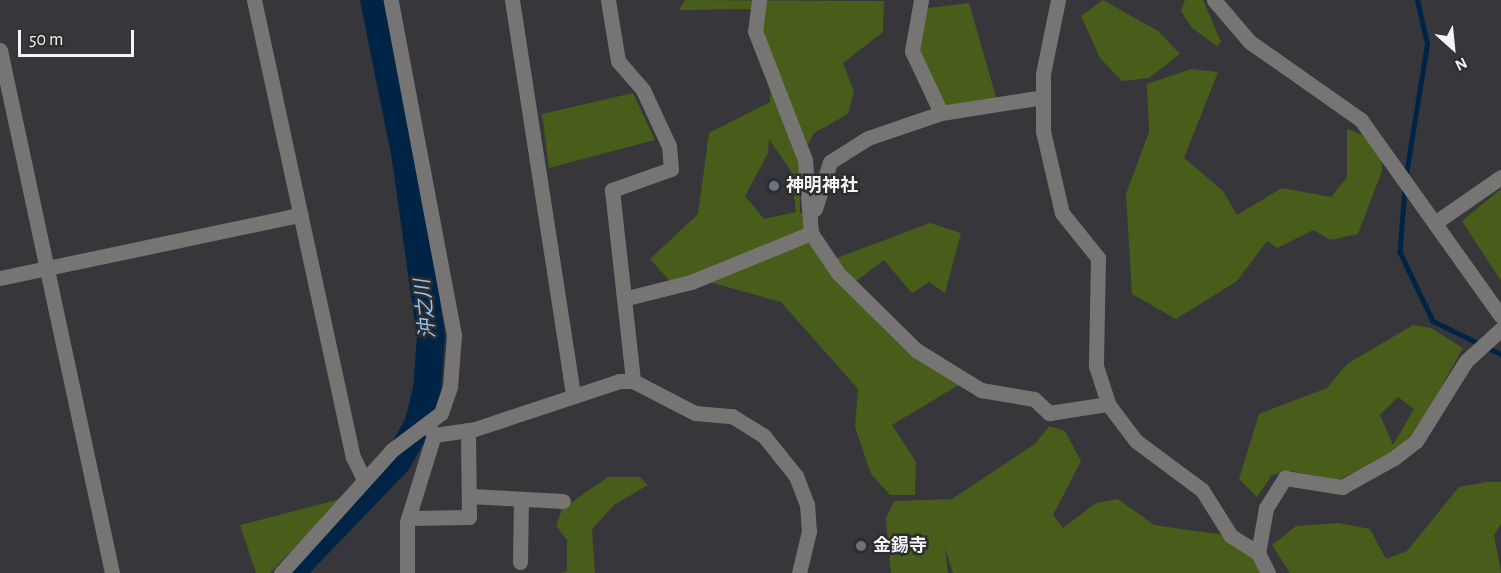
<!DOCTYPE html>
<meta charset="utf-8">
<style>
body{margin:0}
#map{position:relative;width:1501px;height:573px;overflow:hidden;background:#37363a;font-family:"Alegreya Sans","Noto Sans JP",sans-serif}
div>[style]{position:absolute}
.green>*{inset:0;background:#485d1a}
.stream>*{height:4.5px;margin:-2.25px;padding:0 2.25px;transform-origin:2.25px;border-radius:2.25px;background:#002445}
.river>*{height:28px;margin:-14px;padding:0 14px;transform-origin:14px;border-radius:14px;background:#002445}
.minor>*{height:15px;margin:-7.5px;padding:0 7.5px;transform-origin:7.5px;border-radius:7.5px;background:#777574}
.tertiary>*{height:15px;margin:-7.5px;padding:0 7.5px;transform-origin:7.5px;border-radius:7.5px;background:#777574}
.dots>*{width:16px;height:16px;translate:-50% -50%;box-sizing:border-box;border:3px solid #2d2c2f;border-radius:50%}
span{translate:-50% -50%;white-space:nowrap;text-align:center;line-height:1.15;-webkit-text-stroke:5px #2d2c2f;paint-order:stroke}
.poi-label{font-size:18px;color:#f4f4f6;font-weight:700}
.left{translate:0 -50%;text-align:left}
.water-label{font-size:20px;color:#93c6fa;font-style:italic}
.north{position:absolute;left:1423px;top:18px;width:60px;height:60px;-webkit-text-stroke:4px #2d2c2f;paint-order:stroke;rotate:153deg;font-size:16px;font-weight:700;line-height:24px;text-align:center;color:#f4f4f6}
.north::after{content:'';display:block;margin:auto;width:21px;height:27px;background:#f4f4f6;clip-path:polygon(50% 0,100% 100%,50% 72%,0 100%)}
.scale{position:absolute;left:18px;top:30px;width:116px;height:27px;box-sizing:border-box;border:3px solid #f4f4f6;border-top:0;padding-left:8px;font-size:18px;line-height:21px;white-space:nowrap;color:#f4f4f6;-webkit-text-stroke:4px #2d2c2f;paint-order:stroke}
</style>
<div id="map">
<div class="green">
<i style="clip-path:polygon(evenodd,685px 0,884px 1px,883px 32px,843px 63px,854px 92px,848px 114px,814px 133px,800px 159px,800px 213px,814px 214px,819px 242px,900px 335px,967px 380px,892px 425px,916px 462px,915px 495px,890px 495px,871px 474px,855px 427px,858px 389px,781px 302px,688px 276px,677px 289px,650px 259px,698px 214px,709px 133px,770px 102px,771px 69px,758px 9px,679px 10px,685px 0,769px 139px,791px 171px,796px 212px,764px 219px,745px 196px,768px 153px,769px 139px)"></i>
<i style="clip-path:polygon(1103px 0,1158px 31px,1180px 54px,1149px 78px,1122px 81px,1100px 58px,1081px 16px)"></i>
<i style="clip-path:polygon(1185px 0,1203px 0,1221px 42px,1217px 46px,1192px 28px,1181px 11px)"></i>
<i style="clip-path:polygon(969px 3px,998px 104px,941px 113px,912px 51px,920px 9px)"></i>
<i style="clip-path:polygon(1191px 69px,1218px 72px,1184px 158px,1223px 191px,1237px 215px,1282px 188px,1331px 197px,1347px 177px,1347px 129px,1380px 142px,1382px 171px,1358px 234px,1330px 240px,1313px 230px,1277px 248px,1267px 241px,1237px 281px,1176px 319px,1132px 294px,1126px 194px,1149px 132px,1147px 84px)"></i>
<i style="clip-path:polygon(633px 93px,655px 140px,549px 168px,542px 114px)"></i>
<i style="clip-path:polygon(1501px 189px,1501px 281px,1462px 221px)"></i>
<i style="clip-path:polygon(930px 223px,961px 233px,945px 293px,929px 282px,912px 293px,884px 260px,855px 282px,837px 258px)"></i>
<i style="clip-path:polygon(evenodd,1413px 325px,1431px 328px,1463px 348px,1418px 429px,1387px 456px,1338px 480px,1291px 471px,1272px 475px,1257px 497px,1239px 479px,1259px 414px,1327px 388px,1347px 364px,1413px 325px,1398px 397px,1414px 409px,1393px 445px,1380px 415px,1398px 397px)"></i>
<i style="clip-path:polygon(1049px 426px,1065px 431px,1081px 461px,1053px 515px,1063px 528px,1096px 503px,1118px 499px,1154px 525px,1231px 536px,1268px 573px,953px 573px,945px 548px,948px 573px,891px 573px,886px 518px,894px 501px,952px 499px,1035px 444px)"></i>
<i style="clip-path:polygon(608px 477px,640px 477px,648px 485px,614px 505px,592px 529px,595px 573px,560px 573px,567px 571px,567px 540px,556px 526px,562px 509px)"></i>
<i style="clip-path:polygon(1486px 482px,1501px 482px,1501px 524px,1494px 535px,1501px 573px,1290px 573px,1272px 545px,1296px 526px,1339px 523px,1370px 529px,1386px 559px,1407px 551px,1459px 487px)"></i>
<i style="clip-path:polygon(345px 498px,270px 573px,256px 573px,240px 525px)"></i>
</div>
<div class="stream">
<i style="left:1406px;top:174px;width:132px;rotate:-80.8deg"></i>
<i style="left:1427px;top:44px;width:45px;rotate:-102.8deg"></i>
<i style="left:1405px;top:188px;width:64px;rotate:94.5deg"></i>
<i style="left:1400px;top:252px;width:76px;rotate:64.4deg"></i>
<i style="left:1433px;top:321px;width:76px;rotate:25.9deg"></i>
</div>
<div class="river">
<i style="left:290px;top:573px;width:154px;rotate:-46.1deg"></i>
<i style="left:397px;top:462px;width:45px;rotate:-60.6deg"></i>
<i style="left:419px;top:423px;width:35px;rotate:-77deg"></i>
<i style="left:427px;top:389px;width:52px;rotate:-85.6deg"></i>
<i style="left:431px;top:337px;width:181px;rotate:-98deg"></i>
<i style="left:406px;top:158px;width:161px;rotate:-101.4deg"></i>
</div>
<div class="minor">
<i style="left:254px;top:0;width:468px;rotate:77.8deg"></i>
<i style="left:353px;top:457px;width:25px;rotate:64deg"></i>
<i style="left:512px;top:0;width:401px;rotate:81.2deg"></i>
<i style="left:608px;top:0;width:62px;rotate:80.7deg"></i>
<i style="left:618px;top:61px;width:38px;rotate:49deg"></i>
<i style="left:643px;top:90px;width:62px;rotate:65.1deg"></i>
<i style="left:669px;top:146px;width:23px;rotate:85deg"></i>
<i style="left:671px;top:169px;width:63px;rotate:160.4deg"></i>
<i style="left:612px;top:190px;width:192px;rotate:83.7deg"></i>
<i style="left:759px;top:0;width:31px;rotate:97deg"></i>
<i style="left:755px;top:31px;width:138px;rotate:68.8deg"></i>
<i style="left:805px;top:160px;width:73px;rotate:85.3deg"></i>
<i style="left:811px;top:233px;width:48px;rotate:56deg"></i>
<i style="left:838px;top:273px;width:110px;rotate:44.6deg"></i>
<i style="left:916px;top:350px;width:76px;rotate:31.6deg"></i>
<i style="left:981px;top:390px;width:54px;rotate:9.6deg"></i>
<i style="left:1034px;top:399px;width:21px;rotate:43deg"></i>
<i style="left:1049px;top:413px;width:60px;rotate:-8.7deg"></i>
<i style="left:921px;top:0;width:52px;rotate:100deg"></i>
<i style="left:912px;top:51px;width:68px;rotate:64.9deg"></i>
<i style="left:1058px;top:0;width:76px;rotate:101.5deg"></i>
<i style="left:1043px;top:74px;width:57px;rotate:90deg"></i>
<i style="left:1043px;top:131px;width:84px;rotate:77deg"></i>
<i style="left:1062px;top:213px;width:58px;rotate:51.3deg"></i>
<i style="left:1098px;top:258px;width:108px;rotate:91.1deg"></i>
<i style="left:1096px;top:366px;width:40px;rotate:72deg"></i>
<i style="left:1108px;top:404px;width:46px;rotate:52.9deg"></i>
<i style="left:1136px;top:441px;width:82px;rotate:36.6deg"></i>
<i style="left:1202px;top:490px;width:54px;rotate:57.8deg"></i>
<i style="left:1231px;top:536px;width:32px;rotate:32deg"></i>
<i style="left:1258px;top:553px;width:22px;rotate:63deg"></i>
<i style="left:0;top:50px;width:535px;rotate:77.91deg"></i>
<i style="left:815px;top:209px;width:49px;rotate:-72.3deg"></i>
<i style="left:830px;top:162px;width:45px;rotate:-32.3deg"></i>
<i style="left:868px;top:138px;width:77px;rotate:-18.9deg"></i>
<i style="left:941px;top:113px;width:103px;rotate:-8.9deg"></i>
<i style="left:1436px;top:222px;width:79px;rotate:-34.7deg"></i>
<i style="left:0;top:278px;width:307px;rotate:-11.9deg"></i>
<i style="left:627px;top:298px;width:66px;rotate:-14deg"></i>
<i style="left:691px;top:282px;width:130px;rotate:-22.2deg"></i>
<i style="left:434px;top:435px;width:41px;rotate:-8.3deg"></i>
<i style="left:475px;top:429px;width:152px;rotate:-18.4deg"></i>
<i style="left:619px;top:381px;width:14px"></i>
<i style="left:633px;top:381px;width:70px;rotate:27.3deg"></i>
<i style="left:695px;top:413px;width:37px;rotate:5deg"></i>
<i style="left:732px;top:416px;width:36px;rotate:32deg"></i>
<i style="left:763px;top:435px;width:53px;rotate:51.2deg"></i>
<i style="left:796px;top:476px;width:30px;rotate:69deg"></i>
<i style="left:807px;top:504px;width:27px;rotate:86deg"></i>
<i style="left:809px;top:531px;width:43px;rotate:103.4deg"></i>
<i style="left:469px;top:496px;width:94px;rotate:3deg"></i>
<i style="left:408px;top:518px;width:61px;rotate:-0.9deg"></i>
<i style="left:469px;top:517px;width:87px;rotate:-90.7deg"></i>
<i style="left:1258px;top:553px;width:46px;rotate:-79.9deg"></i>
<i style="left:1266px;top:508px;width:36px;rotate:-58deg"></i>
<i style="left:1285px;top:478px;width:58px;rotate:9deg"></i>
<i style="left:1342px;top:487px;width:60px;rotate:-29.1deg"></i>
<i style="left:1394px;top:458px;width:28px;rotate:-38deg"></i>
<i style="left:1416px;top:441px;width:94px;rotate:-58deg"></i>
<i style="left:1466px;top:361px;width:47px;rotate:-42.4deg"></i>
<i style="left:520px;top:562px;width:63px;rotate:-89.1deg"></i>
<i style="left:407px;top:573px;width:51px;rotate:-90deg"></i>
<i style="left:407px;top:522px;width:91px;rotate:-72.8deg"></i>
<i style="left:434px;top:435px;width:9px;rotate:-122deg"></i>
</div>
<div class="tertiary">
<i style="left:1214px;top:0;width:55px;rotate:49.4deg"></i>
<i style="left:1250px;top:42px;width:136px;rotate:35.1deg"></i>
<i style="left:1361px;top:120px;width:241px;rotate:54.5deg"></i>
<i style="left:281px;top:573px;width:166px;rotate:-47.9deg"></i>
<i style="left:392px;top:450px;width:61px;rotate:-37.1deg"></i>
<i style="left:441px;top:413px;width:28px;rotate:-71deg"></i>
<i style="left:450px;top:387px;width:52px;rotate:-85.6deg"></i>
<i style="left:454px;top:335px;width:341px;rotate:-100.7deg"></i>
</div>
<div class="dots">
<i style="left:774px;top:186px;background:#6b7280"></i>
<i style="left:861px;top:546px;background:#6b7280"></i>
</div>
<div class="poi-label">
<span class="left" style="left:786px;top:186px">神明神社</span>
<span class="left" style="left:873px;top:546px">金錫寺</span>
</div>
<div class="water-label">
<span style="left:426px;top:309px;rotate:-96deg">沖之川</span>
</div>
<div class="north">N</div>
<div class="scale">50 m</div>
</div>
